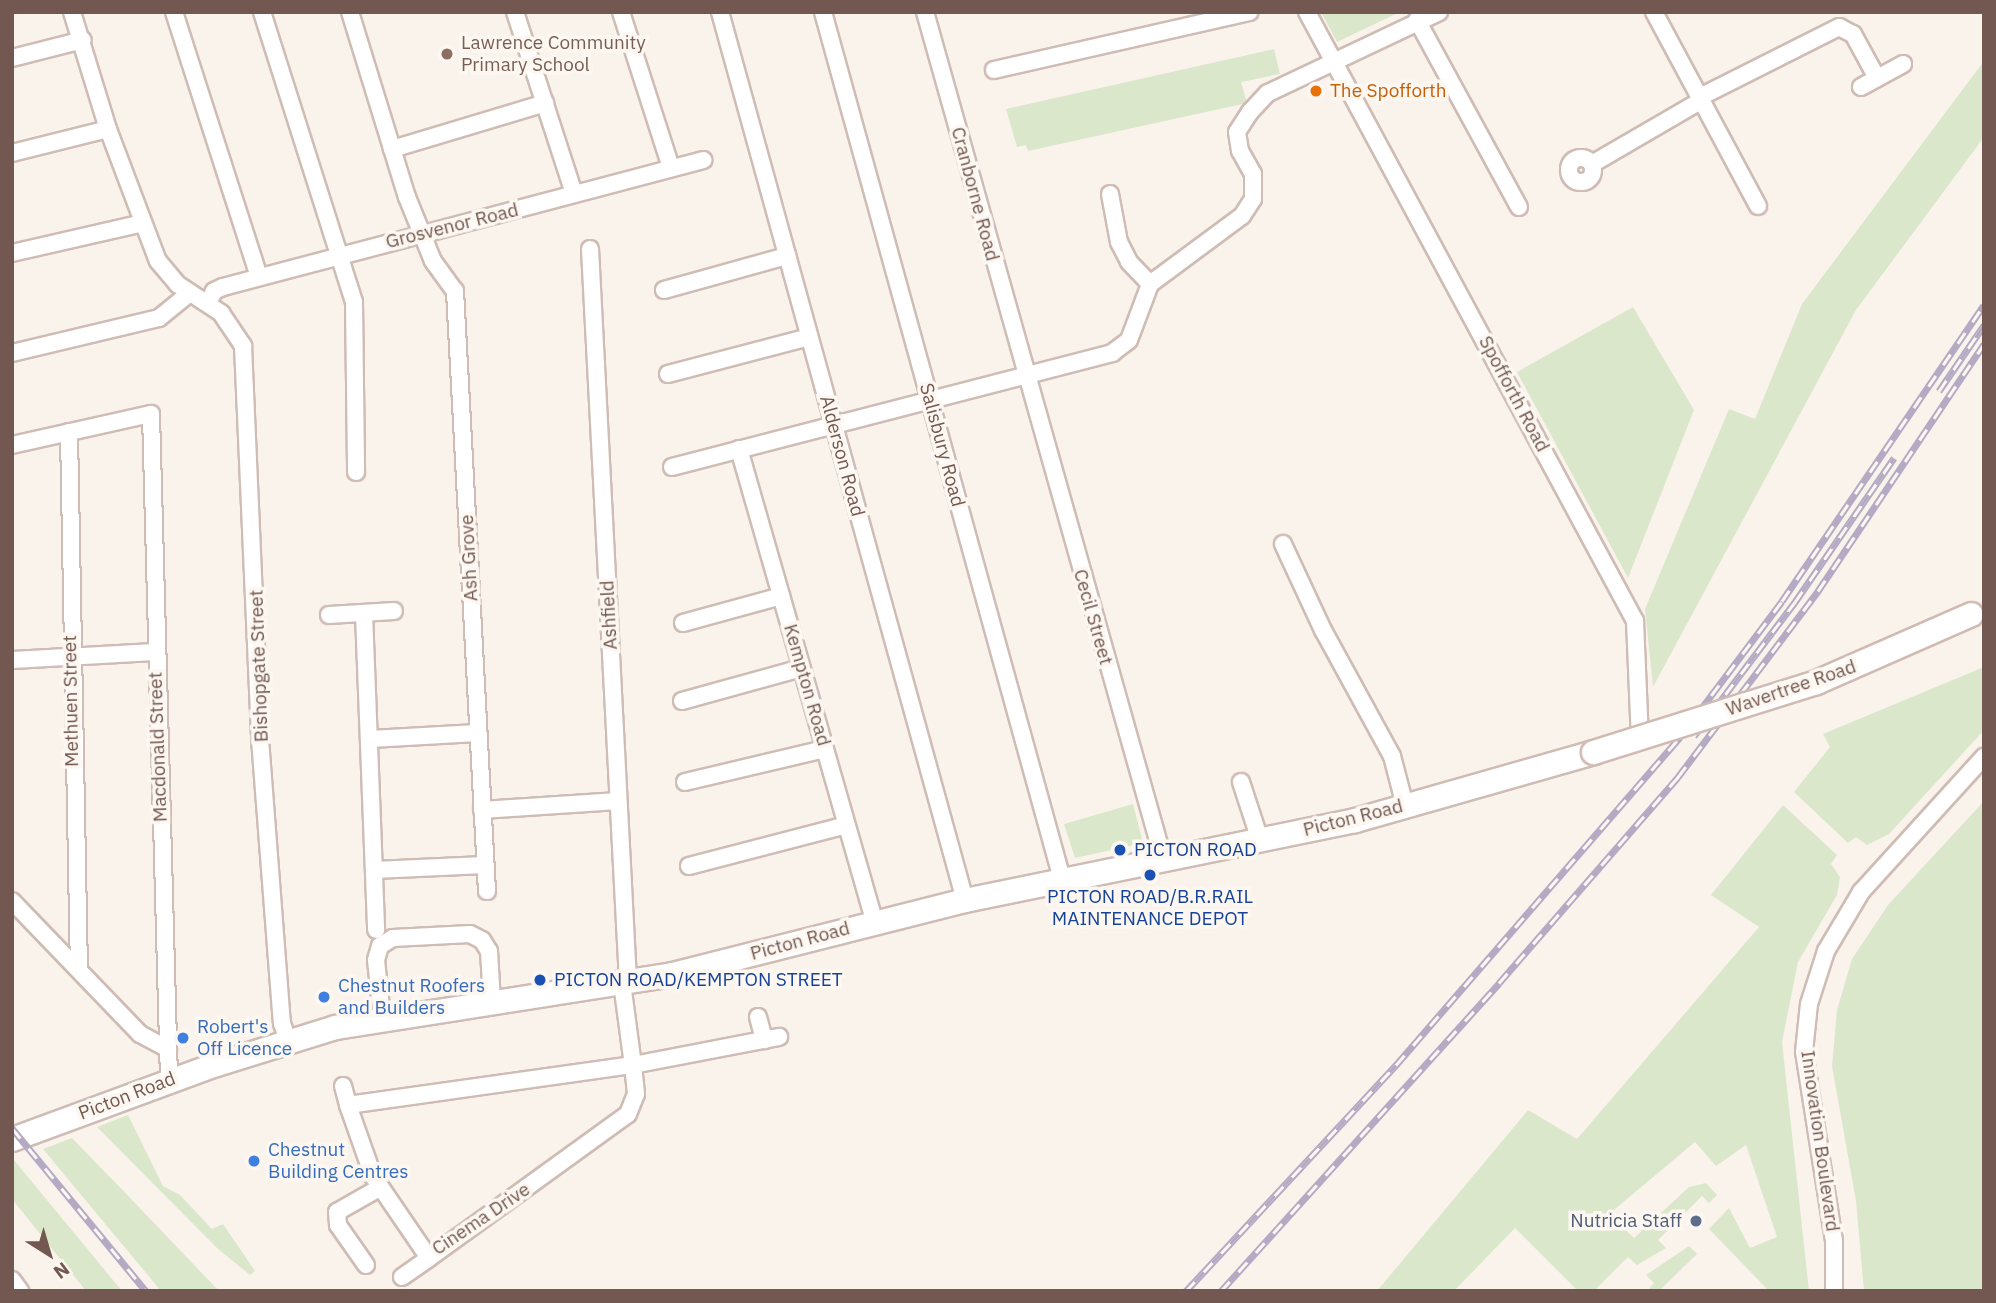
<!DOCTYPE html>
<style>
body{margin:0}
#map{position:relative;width:1996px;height:1303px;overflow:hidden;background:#faf3ec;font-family:"IBM Plex Sans",sans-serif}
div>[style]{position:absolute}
.green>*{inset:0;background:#dbe7cb}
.roads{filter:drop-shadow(2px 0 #cebcb5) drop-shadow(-2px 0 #cebcb5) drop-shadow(0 2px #cebcb5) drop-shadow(0 -2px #cebcb5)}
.street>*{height:16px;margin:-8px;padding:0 8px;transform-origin:8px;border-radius:8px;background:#fff}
.street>.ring{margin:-8px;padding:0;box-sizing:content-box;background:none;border:16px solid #fff;border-radius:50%}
.secondary>*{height:23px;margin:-11.5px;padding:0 11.5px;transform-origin:11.5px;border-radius:11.5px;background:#fff}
.rail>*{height:7px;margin-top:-3.5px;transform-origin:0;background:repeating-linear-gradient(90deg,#fdf7f2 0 13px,#b4aac4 0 26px);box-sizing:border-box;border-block:2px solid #b4aac4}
.bridges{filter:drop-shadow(2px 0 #d0bbb3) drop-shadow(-2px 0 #d0bbb3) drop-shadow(0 2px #d0bbb3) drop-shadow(0 -2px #d0bbb3)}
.secondary-bridge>*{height:23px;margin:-11.5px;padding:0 11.5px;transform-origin:11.5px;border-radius:11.5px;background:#fff}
.dots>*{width:19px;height:19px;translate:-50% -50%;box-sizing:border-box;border:4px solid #fdf7f2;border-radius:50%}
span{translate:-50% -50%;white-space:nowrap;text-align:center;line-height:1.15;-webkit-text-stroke:7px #fdf7f2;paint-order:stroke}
.education-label{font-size:19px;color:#785e54}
.left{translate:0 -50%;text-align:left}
.food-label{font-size:19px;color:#c56008}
.street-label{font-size:19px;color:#735851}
.transit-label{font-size:19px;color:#164399}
.shop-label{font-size:19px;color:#366cbe}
.service-label{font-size:19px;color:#4e5e75}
.right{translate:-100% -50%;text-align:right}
.frame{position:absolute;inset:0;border:14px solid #735851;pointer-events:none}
.north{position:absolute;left:14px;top:1219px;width:70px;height:70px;-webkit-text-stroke:5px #fdf7f2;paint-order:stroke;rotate:143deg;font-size:19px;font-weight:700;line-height:28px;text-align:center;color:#735851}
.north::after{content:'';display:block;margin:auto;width:24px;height:32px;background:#735851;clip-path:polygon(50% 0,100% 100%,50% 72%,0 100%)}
</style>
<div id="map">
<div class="green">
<i style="clip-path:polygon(1321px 12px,1400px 12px,1337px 42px)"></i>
<i style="clip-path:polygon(1274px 49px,1280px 74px,1241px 82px,1247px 103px,1028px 151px,1026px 145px,1017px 147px,1006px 109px)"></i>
<i style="clip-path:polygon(1984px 61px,1984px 137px,1856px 310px,1653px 687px,1645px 609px,1729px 409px,1755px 419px,1802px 304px)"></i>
<i style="clip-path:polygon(1633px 307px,1694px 410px,1628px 578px,1517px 372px)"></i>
<i style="clip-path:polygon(1984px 667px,1984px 730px,1889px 834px,1867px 845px,1856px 837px,1848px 843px,1794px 792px,1830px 747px,1823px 734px)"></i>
<i style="clip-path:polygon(1984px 801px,1984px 1291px,1864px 1291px,1856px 1201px,1832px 1066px,1837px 1010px,1852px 959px,1888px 905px)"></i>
<i style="clip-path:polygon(1133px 804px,1143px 843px,1075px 858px,1064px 824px)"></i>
<i style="clip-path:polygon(1783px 805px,1837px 855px,1831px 864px,1840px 877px,1837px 895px,1798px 962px,1782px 1042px,1809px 1291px,1769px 1291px,1709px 1229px,1729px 1208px,1750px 1248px,1777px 1237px,1746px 1145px,1716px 1166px,1695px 1142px,1609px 1214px,1634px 1238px,1689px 1187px,1706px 1183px,1717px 1195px,1709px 1203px,1702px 1196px,1658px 1240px,1666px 1248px,1637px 1265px,1628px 1257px,1594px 1291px,1578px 1291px,1515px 1228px,1454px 1291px,1377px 1291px,1528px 1110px,1577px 1139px,1759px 927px,1711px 895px)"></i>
<i style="clip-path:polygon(128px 1115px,163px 1186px,180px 1195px,212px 1229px,223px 1224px,255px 1271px,250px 1275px,217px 1248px,97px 1127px)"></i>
<i style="clip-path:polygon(72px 1138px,136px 1204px,219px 1291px,161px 1291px,43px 1149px)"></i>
<i style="clip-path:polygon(12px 1161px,14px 1160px,122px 1291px,86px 1291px,12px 1199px)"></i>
<i style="clip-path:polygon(1689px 1246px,1697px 1254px,1659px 1291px,1647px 1291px,1654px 1283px,1646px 1275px)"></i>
</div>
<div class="roads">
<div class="street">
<i style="left:72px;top:12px;width:122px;rotate:72.9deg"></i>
<i style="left:108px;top:129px;width:141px;rotate:69.3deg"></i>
<i style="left:158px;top:261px;width:30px;rotate:50deg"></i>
<i style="left:177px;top:284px;width:53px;rotate:33.4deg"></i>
<i style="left:221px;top:313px;width:40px;rotate:56deg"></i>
<i style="left:243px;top:346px;width:393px;rotate:87.5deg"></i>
<i style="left:260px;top:739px;width:285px;rotate:85.6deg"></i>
<i style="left:282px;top:1023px;width:20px;rotate:72deg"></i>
<i style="left:174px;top:12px;width:278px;rotate:72.2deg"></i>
<i style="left:262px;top:12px;width:304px;rotate:72.4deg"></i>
<i style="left:354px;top:302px;width:170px;rotate:89.3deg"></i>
<i style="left:350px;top:12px;width:194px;rotate:72.9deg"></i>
<i style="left:407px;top:197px;width:69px;rotate:67.9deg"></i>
<i style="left:433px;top:261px;width:37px;rotate:54deg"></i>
<i style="left:455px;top:291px;width:601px;rotate:86.95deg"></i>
<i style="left:515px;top:12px;width:191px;rotate:72deg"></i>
<i style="left:621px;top:12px;width:164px;rotate:72.2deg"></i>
<i style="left:720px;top:12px;width:921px;rotate:74.58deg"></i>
<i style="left:823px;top:12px;width:899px;rotate:74.59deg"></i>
<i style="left:925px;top:12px;width:879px;rotate:74.29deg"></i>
<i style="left:1307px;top:12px;width:692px;rotate:61.69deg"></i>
<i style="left:1635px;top:621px;width:117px;rotate:87.6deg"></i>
<i style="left:1654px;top:12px;width:220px;rotate:61.8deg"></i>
<i style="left:1417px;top:20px;width:213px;rotate:61.4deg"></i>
<i style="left:12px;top:58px;width:73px;rotate:-14.2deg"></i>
<i style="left:994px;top:70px;width:262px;rotate:-12.8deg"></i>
<i style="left:1861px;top:87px;width:48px;rotate:-28.7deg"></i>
<i style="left:1700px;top:97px;width:156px;rotate:-26.7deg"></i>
<i style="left:1839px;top:27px;width:16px;rotate:27deg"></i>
<i style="left:1853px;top:34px;width:50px;rotate:61.4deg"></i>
<i style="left:392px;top:149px;width:160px;rotate:-16.7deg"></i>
<i style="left:12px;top:153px;width:99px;rotate:-14deg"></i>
<i class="ring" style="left:1569px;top:158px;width:8px;height:8px"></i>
<i style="left:1592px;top:164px;width:127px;rotate:-30.2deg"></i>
<i style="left:1110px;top:194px;width:49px;rotate:79.4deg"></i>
<i style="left:1119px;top:242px;width:22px;rotate:63deg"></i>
<i style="left:1129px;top:262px;width:30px;rotate:46deg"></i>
<i style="left:590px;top:249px;width:734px;rotate:87.03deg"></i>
<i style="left:12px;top:253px;width:134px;rotate:-12.9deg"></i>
<i style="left:664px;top:290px;width:128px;rotate:-15.5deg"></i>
<i style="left:208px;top:303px;width:13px;rotate:-63deg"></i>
<i style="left:214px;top:291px;width:10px;rotate:-24deg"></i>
<i style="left:223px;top:287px;width:497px;rotate:-14.8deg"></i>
<i style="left:12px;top:353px;width:151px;rotate:-13.4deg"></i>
<i style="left:159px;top:318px;width:40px;rotate:-39deg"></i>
<i style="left:668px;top:374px;width:146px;rotate:-14.7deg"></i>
<i style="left:69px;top:432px;width:538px;rotate:88.94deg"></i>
<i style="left:12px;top:445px;width:142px;rotate:-12.6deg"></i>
<i style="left:151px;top:414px;width:666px;rotate:88.45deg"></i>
<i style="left:739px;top:449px;width:491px;rotate:74deg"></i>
<i style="left:672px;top:467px;width:455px;rotate:-14.5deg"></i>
<i style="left:1112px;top:353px;width:21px;rotate:-37deg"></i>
<i style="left:1129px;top:340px;width:60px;rotate:-69.4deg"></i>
<i style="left:1150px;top:284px;width:114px;rotate:-36.5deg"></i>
<i style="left:1242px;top:216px;width:20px;rotate:-57deg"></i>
<i style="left:1253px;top:199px;width:25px;rotate:-90deg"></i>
<i style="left:1253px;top:174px;width:26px;rotate:-119deg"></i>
<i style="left:1240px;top:151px;width:19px;rotate:-99deg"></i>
<i style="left:1237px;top:132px;width:24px;rotate:-57deg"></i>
<i style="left:1250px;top:112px;width:26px;rotate:-47deg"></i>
<i style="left:1268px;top:93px;width:189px;rotate:-25.3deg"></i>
<i style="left:1283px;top:544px;width:95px;rotate:65.1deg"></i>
<i style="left:1323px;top:630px;width:144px;rotate:61.3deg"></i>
<i style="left:1392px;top:756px;width:52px;rotate:75.4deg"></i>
<i style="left:364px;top:614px;width:316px;rotate:87.8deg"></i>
<i style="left:329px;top:615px;width:65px;rotate:-3.5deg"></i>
<i style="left:683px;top:623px;width:102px;rotate:-15.4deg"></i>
<i style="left:12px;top:660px;width:143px;rotate:-3.2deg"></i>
<i style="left:682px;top:701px;width:124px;rotate:-15.4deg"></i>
<i style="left:370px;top:739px;width:108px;rotate:-3.2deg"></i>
<i style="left:685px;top:782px;width:144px;rotate:-13.3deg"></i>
<i style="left:1241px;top:782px;width:61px;rotate:71.9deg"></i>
<i style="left:482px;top:810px;width:136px;rotate:-3.8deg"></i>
<i style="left:689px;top:866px;width:162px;rotate:-14.6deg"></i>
<i style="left:374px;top:870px;width:111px;rotate:-2.6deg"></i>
<i style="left:12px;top:901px;width:185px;rotate:46.1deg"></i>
<i style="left:140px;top:1034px;width:32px;rotate:28deg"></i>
<i style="left:622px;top:983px;width:83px;rotate:82.4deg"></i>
<i style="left:633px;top:1065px;width:29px;rotate:84deg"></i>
<i style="left:636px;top:1094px;width:22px;rotate:112deg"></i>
<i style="left:628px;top:1114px;width:246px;rotate:144.1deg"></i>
<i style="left:429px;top:1258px;width:99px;rotate:-124.3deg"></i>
<i style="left:373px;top:1176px;width:75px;rotate:-109.4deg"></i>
<i style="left:348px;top:1105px;width:288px;rotate:-8deg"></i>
<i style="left:633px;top:1065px;width:149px;rotate:-10.9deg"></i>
<i style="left:382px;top:1017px;width:57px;rotate:-96deg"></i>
<i style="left:376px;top:960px;width:15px;rotate:-74deg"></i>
<i style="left:380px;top:946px;width:15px;rotate:-32deg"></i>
<i style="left:393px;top:938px;width:77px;rotate:-3deg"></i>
<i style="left:470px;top:934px;width:13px;rotate:27deg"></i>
<i style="left:482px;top:940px;width:13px;rotate:58deg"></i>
<i style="left:489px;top:951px;width:51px;rotate:86.6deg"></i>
<i style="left:758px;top:1017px;width:24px;rotate:75deg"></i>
<i style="left:343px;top:1086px;width:20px;rotate:75deg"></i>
<i style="left:366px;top:1265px;width:49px;rotate:-125deg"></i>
<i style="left:338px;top:1225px;width:13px;rotate:-94deg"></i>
<i style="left:337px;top:1212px;width:48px;rotate:-29.7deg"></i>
<i style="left:402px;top:1277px;width:33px;rotate:-35deg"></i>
<i style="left:12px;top:1280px;width:14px;rotate:54deg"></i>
<i style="left:1834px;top:1291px;width:50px;rotate:-90deg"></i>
<i style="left:1834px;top:1241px;width:191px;rotate:-99deg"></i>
<i style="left:1804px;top:1052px;width:48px;rotate:-84.1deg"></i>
<i style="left:1809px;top:1004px;width:56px;rotate:-72.2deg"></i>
<i style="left:1826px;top:951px;width:69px;rotate:-59.3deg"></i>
<i style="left:1861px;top:892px;width:183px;rotate:-47.7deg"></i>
</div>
<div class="secondary">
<i style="left:12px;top:1139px;width:217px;rotate:-20.2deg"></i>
<i style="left:216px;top:1064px;width:125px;rotate:-17.3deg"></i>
<i style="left:335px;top:1027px;width:341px;rotate:-8.9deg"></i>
<i style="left:672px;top:974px;width:302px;rotate:-14.2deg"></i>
<i style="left:965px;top:900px;width:398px;rotate:-11.6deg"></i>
<i style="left:1355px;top:820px;width:248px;rotate:-15.9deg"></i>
</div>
</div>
<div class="rail">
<i style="left:1939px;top:391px;width:80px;rotate:-55.7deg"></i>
<i style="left:1694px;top:736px;width:168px;rotate:-53deg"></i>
<i style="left:1795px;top:602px;width:175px;rotate:-55.5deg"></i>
<i style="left:12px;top:1128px;width:211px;rotate:50.6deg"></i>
<i style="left:1186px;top:1291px;width:309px;rotate:-47.1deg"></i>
<i style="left:1396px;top:1065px;width:434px;rotate:-49.1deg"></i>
<i style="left:1680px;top:737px;width:170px;rotate:-53.1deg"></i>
<i style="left:1782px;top:601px;width:358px;rotate:-55.7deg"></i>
<i style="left:1221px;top:1291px;width:415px;rotate:-47.9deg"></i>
<i style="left:1499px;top:983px;width:273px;rotate:-49deg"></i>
<i style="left:1678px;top:777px;width:233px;rotate:-53deg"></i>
<i style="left:1818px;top:591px;width:298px;rotate:-56.1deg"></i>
</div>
<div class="bridges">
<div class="secondary-bridge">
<i style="left:1593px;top:752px;width:234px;rotate:-17.4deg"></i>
<i style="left:1816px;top:682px;width:169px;rotate:-23.7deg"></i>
</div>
</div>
<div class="dots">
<i style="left:447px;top:54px;background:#8d6e63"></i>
<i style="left:1316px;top:91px;background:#e8710a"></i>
<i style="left:1120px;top:850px;background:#1a4fb4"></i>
<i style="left:1150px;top:875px;background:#1a4fb4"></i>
<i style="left:540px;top:980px;background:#1a4fb4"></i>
<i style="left:324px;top:997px;background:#3f7fe0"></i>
<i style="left:183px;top:1038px;background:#3f7fe0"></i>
<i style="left:254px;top:1161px;background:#3f7fe0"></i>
<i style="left:1696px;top:1221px;background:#5c6f8a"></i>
</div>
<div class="education-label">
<span class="left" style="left:461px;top:54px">Lawrence Community<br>Primary School</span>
</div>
<div class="food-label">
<span class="left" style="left:1330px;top:91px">The Spofforth</span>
</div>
<div class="street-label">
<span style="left:975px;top:194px;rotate:75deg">Cranborne Road</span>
<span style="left:452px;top:226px;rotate:-14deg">Grosvenor Road</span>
<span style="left:1514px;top:394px;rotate:62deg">Spofforth Road</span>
<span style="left:942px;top:445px;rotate:75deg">Salisbury Road</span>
<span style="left:842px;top:456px;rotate:75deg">Alderson Road</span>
<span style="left:469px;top:558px;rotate:-93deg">Ash Grove</span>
<span style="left:609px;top:615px;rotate:-93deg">Ashfield</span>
<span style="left:1093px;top:617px;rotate:74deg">Cecil Street</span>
<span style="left:259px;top:666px;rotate:-92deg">Bishopgate Street</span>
<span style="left:807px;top:685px;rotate:74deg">Kempton Road</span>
<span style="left:1791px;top:688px;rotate:-19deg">Wavertree Road</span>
<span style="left:71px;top:701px;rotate:-91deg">Methuen Street</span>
<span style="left:158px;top:747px;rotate:-92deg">Macdonald Street</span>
<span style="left:1353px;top:818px;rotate:-14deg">Picton Road</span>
<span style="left:800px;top:941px;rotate:-15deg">Picton Road</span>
<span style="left:127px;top:1096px;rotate:-21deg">Picton Road</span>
<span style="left:1820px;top:1141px;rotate:82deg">Innovation Boulevard</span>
<span style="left:481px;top:1219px;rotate:-34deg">Cinema Drive</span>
</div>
<div class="transit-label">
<span class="left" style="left:1134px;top:850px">PICTON ROAD</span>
<span style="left:1150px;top:908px">PICTON ROAD/B.R.RAIL<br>MAINTENANCE DEPOT</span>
<span class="left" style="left:554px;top:980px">PICTON ROAD/KEMPTON STREET</span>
</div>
<div class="shop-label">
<span class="left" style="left:338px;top:997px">Chestnut Roofers<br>and Builders</span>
<span class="left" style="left:197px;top:1038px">Robert's<br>Off Licence</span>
<span class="left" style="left:268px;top:1161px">Chestnut<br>Building Centres</span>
</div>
<div class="service-label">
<span class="right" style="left:1682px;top:1221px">Nutricia Staff</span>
</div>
<div class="frame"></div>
<div class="north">N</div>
</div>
